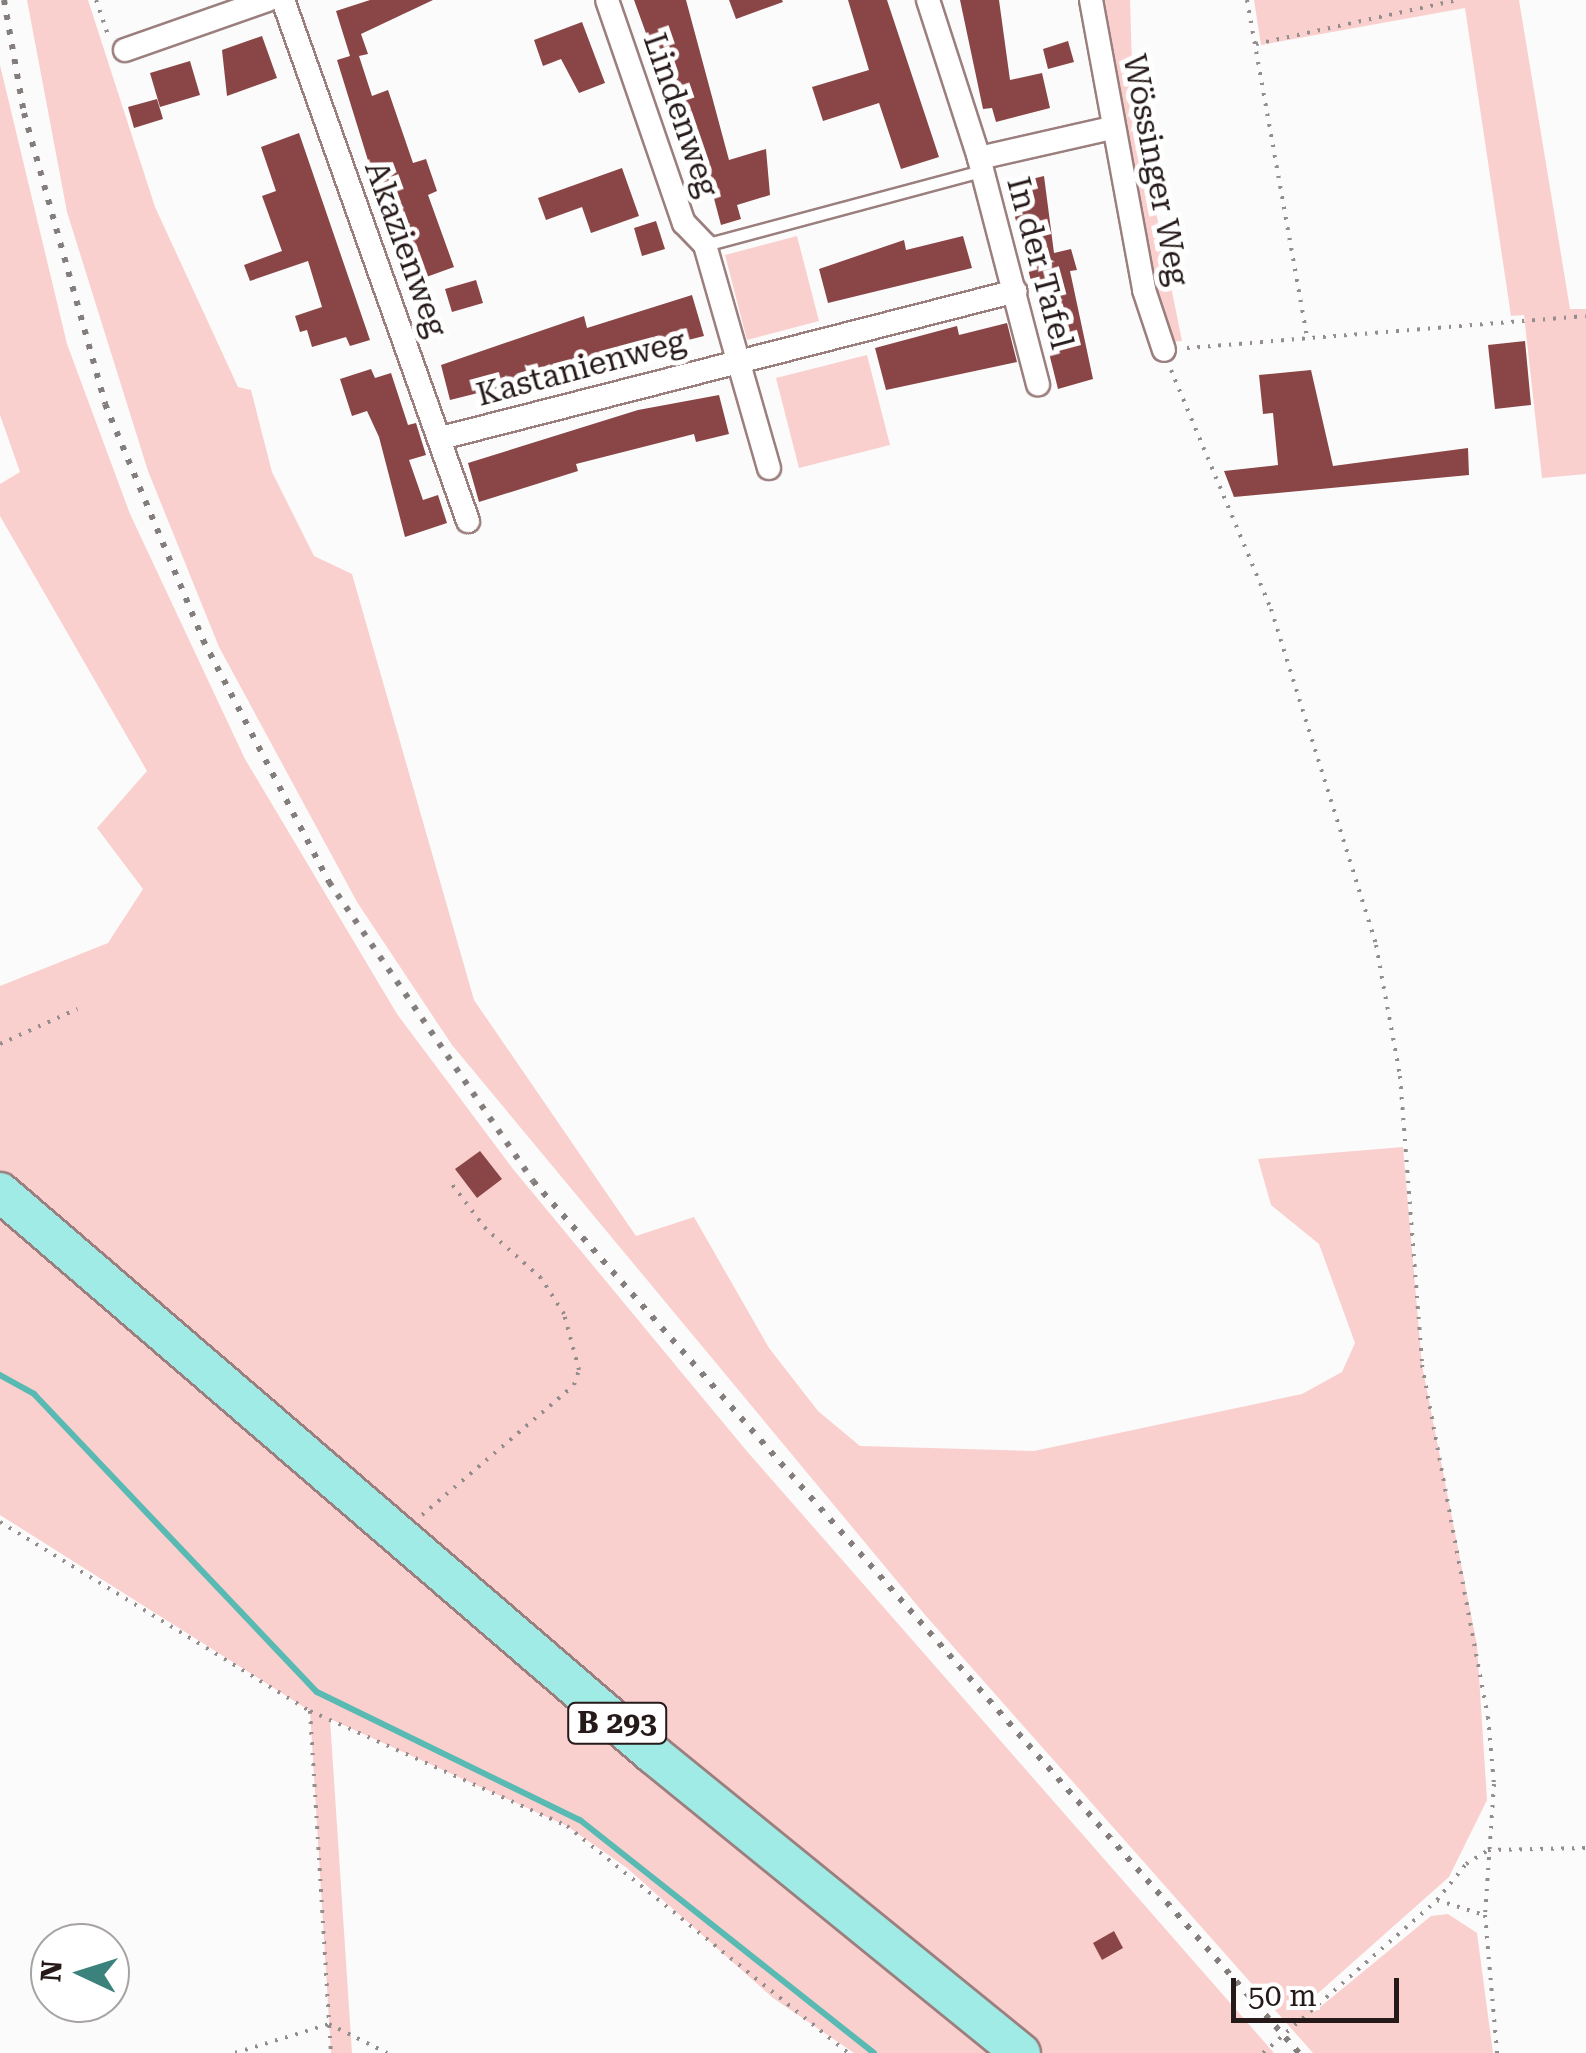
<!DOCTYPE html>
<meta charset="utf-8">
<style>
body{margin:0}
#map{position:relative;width:1586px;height:2053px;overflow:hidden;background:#fbfbfb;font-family:"Roboto Serif",serif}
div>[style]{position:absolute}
.green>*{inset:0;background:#fad0ce}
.stream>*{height:6px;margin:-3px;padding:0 3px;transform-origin:3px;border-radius:3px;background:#58bab3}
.building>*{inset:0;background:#8a4646}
.path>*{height:4px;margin-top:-2px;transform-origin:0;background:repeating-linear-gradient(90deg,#938d8d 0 2.5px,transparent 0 10.5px)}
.roads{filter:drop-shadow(2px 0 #9b7f7e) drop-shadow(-2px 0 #9b7f7e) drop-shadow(0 2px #9b7f7e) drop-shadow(0 -2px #9b7f7e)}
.service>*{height:11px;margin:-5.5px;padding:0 5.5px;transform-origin:5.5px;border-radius:5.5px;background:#fff}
.minor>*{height:22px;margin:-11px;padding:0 11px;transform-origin:11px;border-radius:11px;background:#fff}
.primary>*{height:38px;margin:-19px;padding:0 19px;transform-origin:19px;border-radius:19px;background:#a0ebe5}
.rail>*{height:6px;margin-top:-3px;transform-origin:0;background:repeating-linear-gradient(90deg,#837d7c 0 5px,transparent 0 15px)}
span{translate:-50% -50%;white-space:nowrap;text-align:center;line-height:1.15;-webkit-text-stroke:10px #fff;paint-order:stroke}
.shield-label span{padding:2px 8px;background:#fff;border:2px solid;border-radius:8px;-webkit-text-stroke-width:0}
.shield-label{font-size:30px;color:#251a19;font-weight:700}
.street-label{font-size:32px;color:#251a19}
.north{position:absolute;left:30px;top:1923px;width:100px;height:100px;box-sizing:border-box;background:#fff;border:2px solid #a8a3a3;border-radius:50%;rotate:274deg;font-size:28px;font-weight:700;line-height:40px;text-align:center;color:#251a19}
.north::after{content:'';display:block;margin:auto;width:35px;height:45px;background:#3b827d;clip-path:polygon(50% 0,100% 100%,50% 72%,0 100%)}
.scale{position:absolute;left:1231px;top:1978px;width:168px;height:45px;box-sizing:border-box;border:5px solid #251a19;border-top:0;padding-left:12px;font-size:30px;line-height:35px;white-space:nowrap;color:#251a19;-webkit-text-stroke:8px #fff;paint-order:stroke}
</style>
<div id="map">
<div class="green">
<i style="clip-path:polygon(27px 0,88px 0,155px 207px,238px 387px,251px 390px,272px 472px,314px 556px,352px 574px,474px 1000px,636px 1236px,694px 1217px,769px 1348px,818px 1411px,860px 1446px,1034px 1451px,1302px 1394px,1342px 1372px,1355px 1343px,1319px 1244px,1271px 1205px,1258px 1159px,1403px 1147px,1422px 1365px,1477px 1645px,1487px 1800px,1449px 1877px,1307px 2003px,1314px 2012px,1431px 1916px,1448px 1914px,1477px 1933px,1493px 2053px,1313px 2053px,926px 1616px,452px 1045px,357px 902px,219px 647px,148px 471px,67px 212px)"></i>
<i style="clip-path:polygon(1096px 0,1130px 0,1133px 98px,1182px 341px,1166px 342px)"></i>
<i style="clip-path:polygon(1254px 0,1519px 0,1570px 309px,1586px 309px,1586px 474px,1542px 478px,1524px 315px,1511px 316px,1465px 8px,1261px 45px)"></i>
<i style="clip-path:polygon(0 65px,67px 344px,130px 514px,245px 759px,397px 1014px,513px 1169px,745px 1449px,1274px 2053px,1042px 2053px,302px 1436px,0 1171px,0 986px,108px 943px,143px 889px,97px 828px,147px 771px,0 516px,0 484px,20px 472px,0 415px)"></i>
<i style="clip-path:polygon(797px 236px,819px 321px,747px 340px,725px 255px)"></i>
<i style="clip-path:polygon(867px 355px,890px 445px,799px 468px,776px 378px)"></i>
<i style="clip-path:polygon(0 1208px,1002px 2053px,854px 2053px,773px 1998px,627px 1868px,567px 1826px,330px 1719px,352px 2053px,331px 2053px,310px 1711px,0 1515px)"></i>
</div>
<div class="stream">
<i style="left:0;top:1375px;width:39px;rotate:29deg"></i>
<i style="left:34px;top:1394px;width:411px;rotate:46.5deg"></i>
<i style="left:317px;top:1692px;width:292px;rotate:26deg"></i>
<i style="left:580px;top:1820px;width:375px;rotate:38.4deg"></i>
</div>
<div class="building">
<i style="clip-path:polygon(370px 0,433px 0,361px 34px,368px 54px,359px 56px,372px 96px,388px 90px,413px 163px,426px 159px,437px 191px,428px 195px,454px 267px,418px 280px,375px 183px,337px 60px,350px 56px,336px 11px)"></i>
<i style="clip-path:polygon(634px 0,686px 0,729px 160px,766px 149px,770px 195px,737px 205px,741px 219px,721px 225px,703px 157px,692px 161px)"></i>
<i style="clip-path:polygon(729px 0,782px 0,783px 2px,736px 19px)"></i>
<i style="clip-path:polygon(848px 0,887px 0,939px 157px,901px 169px,879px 103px,823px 121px,812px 87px,869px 70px)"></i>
<i style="clip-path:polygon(960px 0,999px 0,1010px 80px,1042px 73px,1050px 108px,996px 122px,992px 108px,983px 109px)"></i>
<i style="clip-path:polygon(582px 22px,605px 83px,579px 93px,561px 59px,543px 66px,534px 40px)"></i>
<i style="clip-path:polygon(262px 36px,277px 78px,227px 96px,222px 50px)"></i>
<i style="clip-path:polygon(1068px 41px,1074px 62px,1048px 69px,1043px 49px)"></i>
<i style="clip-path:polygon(190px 61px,200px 95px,160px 107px,150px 73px)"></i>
<i style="clip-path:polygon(157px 99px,163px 119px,134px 128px,128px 107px)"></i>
<i style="clip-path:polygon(299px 133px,370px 340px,350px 346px,346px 337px,312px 347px,307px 330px,300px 332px,295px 316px,322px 307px,308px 261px,250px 281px,244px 265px,282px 251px,262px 196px,276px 191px,261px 147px)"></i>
<i style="clip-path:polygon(622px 168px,639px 216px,591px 233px,582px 207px,546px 220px,538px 198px)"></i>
<i style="clip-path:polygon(1044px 176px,1054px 253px,1071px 249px,1077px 270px,1070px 271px,1093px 379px,1058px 389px,1007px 185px)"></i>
<i style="clip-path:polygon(656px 221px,665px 249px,642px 256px,634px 228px)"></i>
<i style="clip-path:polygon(963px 236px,972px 268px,828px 303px,819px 269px,904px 240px,906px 250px)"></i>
<i style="clip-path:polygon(476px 280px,483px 303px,452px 312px,445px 289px)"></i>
<i style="clip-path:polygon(692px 295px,704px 336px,450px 400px,441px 365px,584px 316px,587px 328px)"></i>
<i style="clip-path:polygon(1007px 323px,1017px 362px,886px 390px,875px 348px,957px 326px,959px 335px)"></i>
<i style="clip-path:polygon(1525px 341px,1531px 405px,1495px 409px,1488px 345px)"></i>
<i style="clip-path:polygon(371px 369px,375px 378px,391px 373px,408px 425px,416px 423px,426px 455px,409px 460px,423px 500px,438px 495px,447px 523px,405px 537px,379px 437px,367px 411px,352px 416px,340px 379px)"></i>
<i style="clip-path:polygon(1311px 370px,1333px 466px,1468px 448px,1469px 475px,1234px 497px,1224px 471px,1278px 465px,1273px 413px,1263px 414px,1259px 375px)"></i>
<i style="clip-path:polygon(719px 395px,729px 434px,696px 442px,694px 434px,576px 464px,578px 471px,479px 502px,468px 463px,638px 410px)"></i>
<i style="clip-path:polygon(480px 1151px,502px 1179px,477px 1198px,455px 1169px)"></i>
<i style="clip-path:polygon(1114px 1931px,1123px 1948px,1102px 1960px,1093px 1943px)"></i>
</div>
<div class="path">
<i style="left:96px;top:0;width:40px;rotate:71.1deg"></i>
<i style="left:1247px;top:0;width:343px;rotate:79.9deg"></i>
<i style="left:1256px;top:44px;width:206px;rotate:-12.3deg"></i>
<i style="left:1187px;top:348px;width:400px;rotate:-4.6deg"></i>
<i style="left:1171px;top:370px;width:259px;rotate:67.3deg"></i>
<i style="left:1271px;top:609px;width:352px;rotate:72.6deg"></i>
<i style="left:1376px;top:945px;width:133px;rotate:79.6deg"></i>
<i style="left:1400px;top:1076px;width:290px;rotate:85.6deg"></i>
<i style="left:1422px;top:1365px;width:358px;rotate:79.4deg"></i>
<i style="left:1488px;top:1717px;width:67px;rotate:84.9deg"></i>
<i style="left:1494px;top:1784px;width:131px;rotate:93.9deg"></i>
<i style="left:1485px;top:1915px;width:139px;rotate:85deg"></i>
<i style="left:0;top:1044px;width:85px;rotate:-24.4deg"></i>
<i style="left:422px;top:1515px;width:200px;rotate:-40.5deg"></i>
<i style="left:574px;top:1385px;width:16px;rotate:-72deg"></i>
<i style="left:579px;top:1370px;width:58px;rotate:-105deg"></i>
<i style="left:564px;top:1314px;width:43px;rotate:-122.6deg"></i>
<i style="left:541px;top:1278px;width:74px;rotate:-138.3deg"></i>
<i style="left:486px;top:1229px;width:58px;rotate:-127.3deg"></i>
<i style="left:0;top:1522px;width:363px;rotate:31.4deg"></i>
<i style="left:310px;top:1711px;width:282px;rotate:24.1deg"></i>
<i style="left:567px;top:1826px;width:361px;rotate:38.9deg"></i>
<i style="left:310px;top:1711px;width:343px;rotate:86.5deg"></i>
<i style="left:1437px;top:1900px;width:49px;rotate:17.7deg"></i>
<i style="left:235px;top:2053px;width:98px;rotate:-17.1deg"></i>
<i style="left:329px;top:2024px;width:65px;rotate:26.6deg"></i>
<i style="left:1263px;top:2053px;width:232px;rotate:-41.3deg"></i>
<i style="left:1437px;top:1900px;width:46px;rotate:-51.1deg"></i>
<i style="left:1466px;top:1864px;width:26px;rotate:-32deg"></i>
<i style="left:1488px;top:1850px;width:98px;rotate:-1.2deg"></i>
</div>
<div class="roads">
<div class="service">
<i style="left:705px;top:245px;width:287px;rotate:-15deg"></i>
</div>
<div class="minor">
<i style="left:283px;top:0;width:553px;rotate:70.45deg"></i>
<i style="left:607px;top:0;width:236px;rotate:71deg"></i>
<i style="left:684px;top:223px;width:30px;rotate:46deg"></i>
<i style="left:705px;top:245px;width:232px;rotate:74deg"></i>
<i style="left:928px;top:0;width:166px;rotate:72.1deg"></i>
<i style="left:979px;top:158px;width:135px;rotate:-12.8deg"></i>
<i style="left:1091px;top:0;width:295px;rotate:79.6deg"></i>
<i style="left:1144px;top:290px;width:63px;rotate:71.6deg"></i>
<i style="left:125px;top:50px;width:151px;rotate:-19.3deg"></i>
<i style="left:979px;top:158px;width:234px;rotate:75.4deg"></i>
<i style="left:441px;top:438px;width:593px;rotate:-14.34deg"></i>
</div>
<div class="primary">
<i style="left:0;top:1192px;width:862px;rotate:40.72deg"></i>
<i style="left:653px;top:1754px;width:474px;rotate:39.1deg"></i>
</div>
</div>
<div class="rail">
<i style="left:4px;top:0;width:115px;rotate:80deg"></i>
<i style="left:24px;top:113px;width:302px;rotate:74.4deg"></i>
<i style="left:105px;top:404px;width:256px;rotate:67.4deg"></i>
<i style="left:203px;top:640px;width:273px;rotate:62.5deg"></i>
<i style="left:329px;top:882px;width:362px;rotate:55.7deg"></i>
<i style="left:533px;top:1181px;width:1161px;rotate:48.7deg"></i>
</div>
<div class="shield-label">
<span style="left:617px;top:1723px">B 293</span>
</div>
<div class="street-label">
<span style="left:681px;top:115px;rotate:71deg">Lindenweg</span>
<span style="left:1156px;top:170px;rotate:79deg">Wössinger Weg</span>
<span style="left:406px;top:249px;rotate:70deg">Akazienweg</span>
<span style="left:1040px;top:263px;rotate:75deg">In der Tafel</span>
<span style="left:581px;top:368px;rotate:-15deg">Kastanienweg</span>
</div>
<div class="north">N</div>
<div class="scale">50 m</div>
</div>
